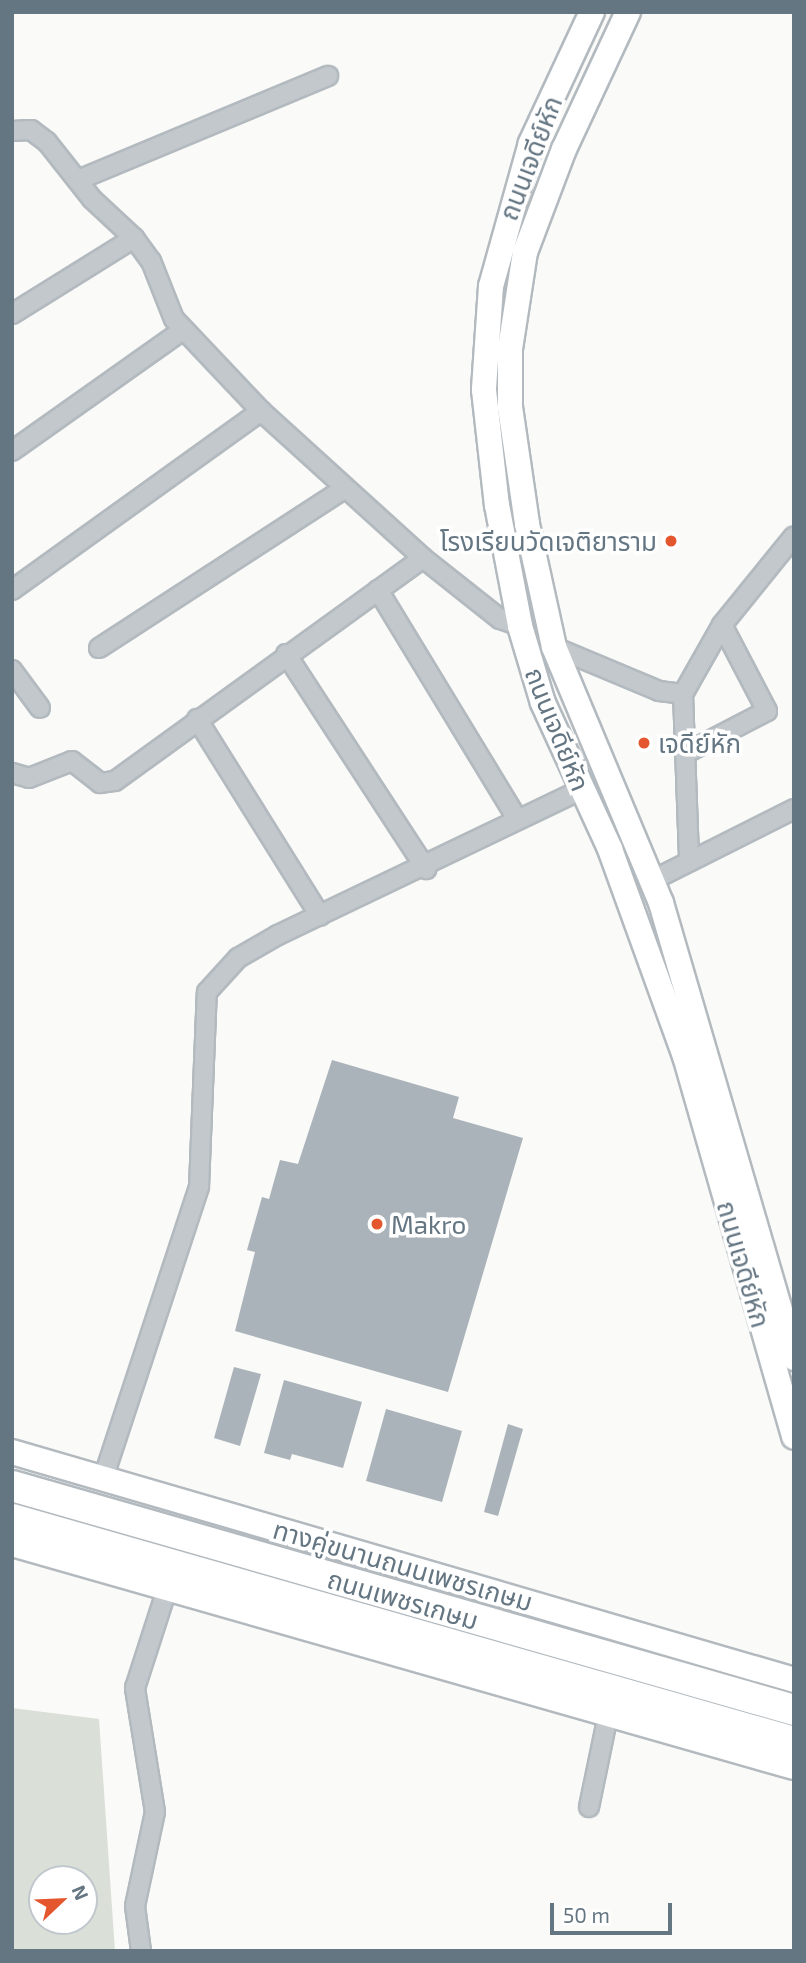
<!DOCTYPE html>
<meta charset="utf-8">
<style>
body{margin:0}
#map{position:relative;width:806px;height:1963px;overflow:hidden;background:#fafaf8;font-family:"Exo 2","Noto Sans Thai",sans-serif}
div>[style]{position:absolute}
.green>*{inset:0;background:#dadfd7}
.building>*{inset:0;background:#aab3b9}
.roads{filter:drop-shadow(2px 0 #b3babf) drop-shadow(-2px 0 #b3babf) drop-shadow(0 2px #b3babf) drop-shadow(0 -2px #b3babf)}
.minor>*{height:18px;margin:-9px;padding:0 9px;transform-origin:9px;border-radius:9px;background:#c3c8cc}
.secondary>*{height:24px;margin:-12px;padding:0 12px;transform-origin:12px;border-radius:12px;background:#fff}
.trunk>*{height:30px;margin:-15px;padding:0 15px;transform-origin:15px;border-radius:15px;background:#fff}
.dots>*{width:19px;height:19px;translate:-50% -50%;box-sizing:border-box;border:4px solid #fff;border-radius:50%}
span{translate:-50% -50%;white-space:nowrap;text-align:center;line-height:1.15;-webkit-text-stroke:7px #fff;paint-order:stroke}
.street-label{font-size:26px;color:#657683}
.poi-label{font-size:26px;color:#657683}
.right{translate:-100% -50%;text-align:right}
.left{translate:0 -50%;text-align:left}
.frame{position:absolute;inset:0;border:14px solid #657683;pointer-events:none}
.north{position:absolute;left:28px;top:1865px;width:70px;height:70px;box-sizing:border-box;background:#fff;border:2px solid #c1c8cd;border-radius:50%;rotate:67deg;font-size:19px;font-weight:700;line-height:28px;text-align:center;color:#657683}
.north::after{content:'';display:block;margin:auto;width:24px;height:32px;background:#e4572e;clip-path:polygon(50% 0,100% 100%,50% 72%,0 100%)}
.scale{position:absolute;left:550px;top:1903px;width:122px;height:32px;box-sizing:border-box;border:4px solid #657683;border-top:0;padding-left:9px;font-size:21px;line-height:24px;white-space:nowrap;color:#657683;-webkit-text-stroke:5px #fff;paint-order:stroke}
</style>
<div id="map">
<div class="green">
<i style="clip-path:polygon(evenodd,12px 1708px,99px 1719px,115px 1951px,12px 1951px,12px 1708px,42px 1879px,84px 1879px,84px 1921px,42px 1921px,42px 1879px)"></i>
</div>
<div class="building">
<i style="clip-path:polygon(332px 1060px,459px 1097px,453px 1118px,523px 1138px,448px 1392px,235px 1331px,255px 1252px,247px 1250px,262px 1197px,269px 1199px,280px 1160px,298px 1164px)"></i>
<i style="clip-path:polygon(234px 1367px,261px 1374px,240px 1446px,214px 1438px)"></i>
<i style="clip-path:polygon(284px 1380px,362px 1402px,343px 1468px,292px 1454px,290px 1460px,264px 1453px)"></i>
<i style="clip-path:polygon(386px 1409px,462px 1431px,442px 1502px,366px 1481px)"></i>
<i style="clip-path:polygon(508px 1424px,523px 1429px,498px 1516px,484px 1512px)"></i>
</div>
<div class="roads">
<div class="minor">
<i style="left:12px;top:131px;width:19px;rotate:-3deg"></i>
<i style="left:31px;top:130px;width:20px;rotate:37deg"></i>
<i style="left:47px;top:142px;width:73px;rotate:51.7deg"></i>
<i style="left:92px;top:199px;width:57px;rotate:42.9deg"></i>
<i style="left:134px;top:238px;width:29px;rotate:54deg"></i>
<i style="left:151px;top:261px;width:62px;rotate:68.4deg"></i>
<i style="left:174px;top:319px;width:127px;rotate:46.6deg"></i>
<i style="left:261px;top:411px;width:219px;rotate:42.2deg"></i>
<i style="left:423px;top:558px;width:98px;rotate:38.4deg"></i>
<i style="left:500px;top:619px;width:21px;rotate:19deg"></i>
<i style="left:78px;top:180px;width:271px;rotate:-22.6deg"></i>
<i style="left:12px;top:314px;width:144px;rotate:-31.9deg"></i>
<i style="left:12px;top:451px;width:209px;rotate:-35.3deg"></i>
<i style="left:12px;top:590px;width:307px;rotate:-35.7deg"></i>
<i style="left:378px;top:590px;width:269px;rotate:58.7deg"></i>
<i style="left:554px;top:647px;width:114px;rotate:22.7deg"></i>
<i style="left:659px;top:691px;width:24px;rotate:7deg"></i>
<i style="left:683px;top:694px;width:79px;rotate:-60.5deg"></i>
<i style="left:722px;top:625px;width:114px;rotate:-51deg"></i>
<i style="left:99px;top:648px;width:293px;rotate:-33deg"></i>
<i style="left:286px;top:654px;width:257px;rotate:56.9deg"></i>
<i style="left:12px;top:670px;width:47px;rotate:53.6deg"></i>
<i style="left:683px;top:694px;width:167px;rotate:87.9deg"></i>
<i style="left:197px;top:719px;width:232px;rotate:58deg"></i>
<i style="left:688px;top:752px;width:89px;rotate:-27.4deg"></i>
<i style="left:767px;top:711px;width:97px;rotate:-117.6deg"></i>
<i style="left:12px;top:773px;width:18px;rotate:16deg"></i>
<i style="left:29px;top:778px;width:46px;rotate:-21.6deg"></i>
<i style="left:72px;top:761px;width:36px;rotate:38deg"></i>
<i style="left:100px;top:783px;width:15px;rotate:-8deg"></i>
<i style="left:115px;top:781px;width:380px;rotate:-35.9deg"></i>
<i style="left:653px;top:880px;width:158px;rotate:-26.7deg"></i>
<i style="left:103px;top:1479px;width:307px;rotate:-71.8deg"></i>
<i style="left:199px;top:1187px;width:195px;rotate:-87.7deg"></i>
<i style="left:207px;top:992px;width:46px;rotate:-47.6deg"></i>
<i style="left:238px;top:958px;width:46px;rotate:-29.9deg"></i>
<i style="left:278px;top:935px;width:336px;rotate:-25.6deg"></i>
<i style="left:589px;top:1807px;width:94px;rotate:-78.3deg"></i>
<i style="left:141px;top:1951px;width:45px;rotate:-97.6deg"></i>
<i style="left:135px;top:1906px;width:96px;rotate:-78deg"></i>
<i style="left:155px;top:1812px;width:126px;rotate:-99.2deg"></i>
<i style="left:135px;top:1688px;width:104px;rotate:-72.1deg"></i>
</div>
<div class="secondary">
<i style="left:592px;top:12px;width:145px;rotate:115deg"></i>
<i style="left:531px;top:143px;width:148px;rotate:105.6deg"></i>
<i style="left:491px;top:286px;width:104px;rotate:93.9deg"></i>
<i style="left:484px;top:390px;width:116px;rotate:83.6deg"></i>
<i style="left:497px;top:505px;width:123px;rotate:79.2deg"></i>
<i style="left:520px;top:626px;width:80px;rotate:73.4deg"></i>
<i style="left:543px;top:703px;width:161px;rotate:65.3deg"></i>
<i style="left:610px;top:849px;width:220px;rotate:70.1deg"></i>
<i style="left:685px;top:1056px;width:396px;rotate:74deg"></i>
<i style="left:628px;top:12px;width:151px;rotate:115deg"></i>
<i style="left:564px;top:149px;width:110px;rotate:110.7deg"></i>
<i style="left:525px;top:252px;width:98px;rotate:98.8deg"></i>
<i style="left:510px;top:349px;width:58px;rotate:90deg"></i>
<i style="left:510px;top:407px;width:118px;rotate:81.7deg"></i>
<i style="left:527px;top:524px;width:126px;rotate:77.6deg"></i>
<i style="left:554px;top:647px;width:277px;rotate:67.3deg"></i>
<i style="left:661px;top:903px;width:474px;rotate:73.7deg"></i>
<i style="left:12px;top:1452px;width:815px;rotate:16.25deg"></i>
<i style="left:12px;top:1544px;width:813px;rotate:15.92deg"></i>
</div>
<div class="trunk">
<i style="left:12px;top:1486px;width:813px;rotate:15.98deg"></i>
<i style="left:12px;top:1519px;width:813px;rotate:15.92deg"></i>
</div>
</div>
<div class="dots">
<i style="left:671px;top:541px;background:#e4572e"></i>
<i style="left:644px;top:743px;background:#e4572e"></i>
<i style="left:377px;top:1224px;background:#e4572e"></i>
</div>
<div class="street-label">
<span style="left:530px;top:158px;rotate:-69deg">ถนนเจดีย์หัก</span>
<span style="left:558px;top:729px;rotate:68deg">ถนนเจดีย์หัก</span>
<span style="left:744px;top:1264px;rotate:74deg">ถนนเจดีย์หัก</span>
<span style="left:403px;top:1565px;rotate:16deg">ทางคู่ขนานถนนเพชรเกษม</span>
<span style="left:403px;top:1599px;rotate:16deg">ถนนเพชรเกษม</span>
</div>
<div class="poi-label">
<span class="right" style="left:657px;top:541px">โรงเรียนวัดเจติยาราม</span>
<span class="left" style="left:658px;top:743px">เจดีย์หัก</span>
<span class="left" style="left:391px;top:1224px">Makro</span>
</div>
<div class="frame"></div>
<div class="north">N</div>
<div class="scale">50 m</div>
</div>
